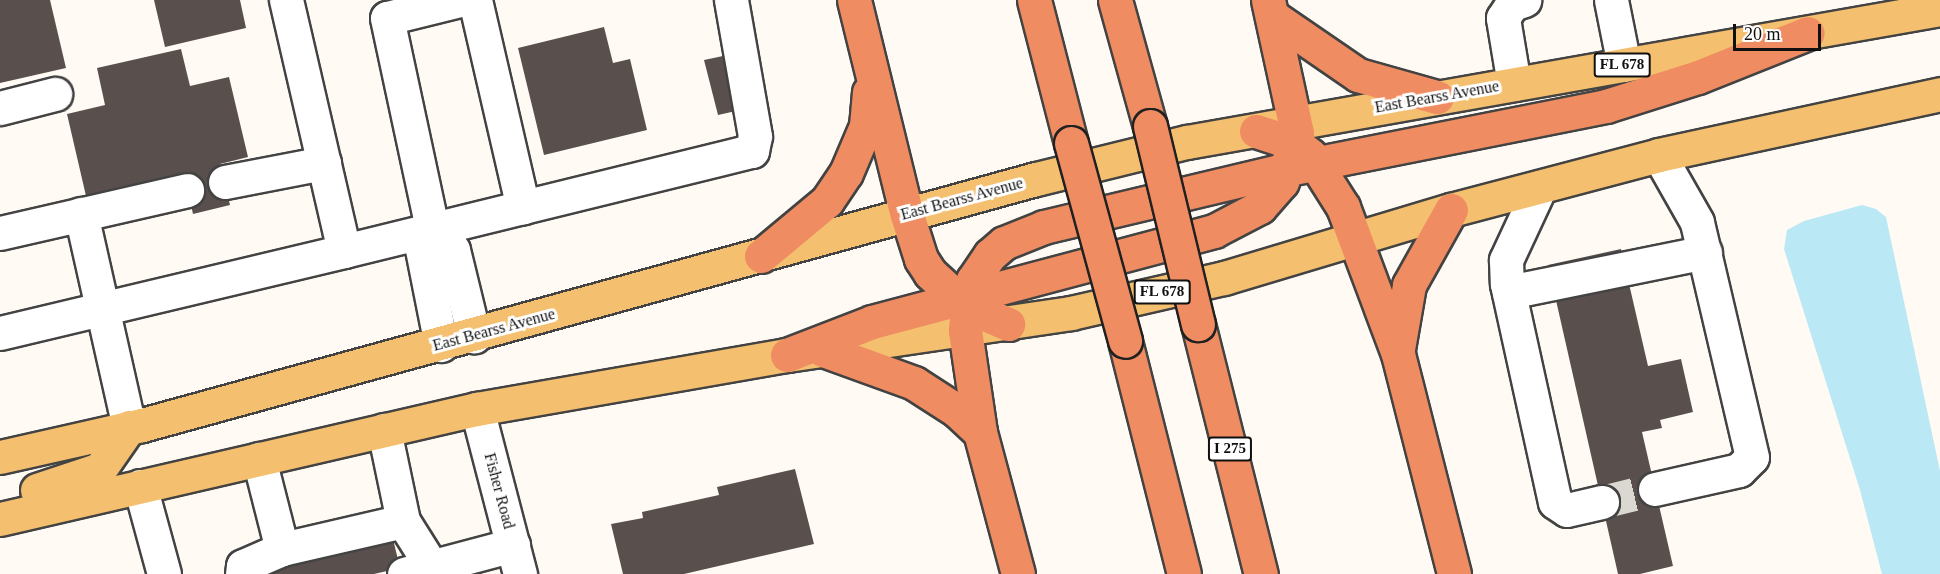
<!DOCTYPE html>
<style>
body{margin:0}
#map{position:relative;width:1940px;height:574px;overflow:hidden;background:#fffbf4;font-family:"Times New Roman",serif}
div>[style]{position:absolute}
.water>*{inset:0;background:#bae8f5}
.building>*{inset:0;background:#59504d}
.minor-tunnel>*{height:33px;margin-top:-16.5px;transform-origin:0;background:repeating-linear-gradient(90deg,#dbd8d2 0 33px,transparent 0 49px)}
.roads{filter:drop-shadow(2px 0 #434343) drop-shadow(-2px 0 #434343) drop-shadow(0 2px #434343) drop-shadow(0 -2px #434343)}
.minor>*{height:33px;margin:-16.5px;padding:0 16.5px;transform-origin:16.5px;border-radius:16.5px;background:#fff}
.major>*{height:33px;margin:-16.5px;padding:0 16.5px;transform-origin:16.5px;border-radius:16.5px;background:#f4bf6e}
.highway>*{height:33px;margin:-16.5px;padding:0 16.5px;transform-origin:16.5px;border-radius:16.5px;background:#f08c61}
.bridges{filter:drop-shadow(2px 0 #212121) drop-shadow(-2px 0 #212121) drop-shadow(0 2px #212121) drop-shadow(0 -2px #212121)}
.highway-bridge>*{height:33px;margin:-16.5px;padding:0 16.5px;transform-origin:16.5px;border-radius:16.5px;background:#f08c61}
span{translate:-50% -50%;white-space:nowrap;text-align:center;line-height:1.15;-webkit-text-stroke:6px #fff;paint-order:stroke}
.shield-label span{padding:2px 4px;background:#fff;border:2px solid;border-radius:4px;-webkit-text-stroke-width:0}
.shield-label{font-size:15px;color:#101010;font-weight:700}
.street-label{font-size:16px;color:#101010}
.scale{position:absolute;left:1733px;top:24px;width:88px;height:27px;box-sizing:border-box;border:3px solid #101010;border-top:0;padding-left:8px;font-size:18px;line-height:21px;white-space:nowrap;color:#101010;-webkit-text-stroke:4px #fff;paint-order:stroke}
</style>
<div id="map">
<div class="water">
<i style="clip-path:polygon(1862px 205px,1876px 209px,1886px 217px,1940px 471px,1940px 574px,1882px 574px,1860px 490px,1784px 249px,1787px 230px,1804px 221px)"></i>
</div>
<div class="building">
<i style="clip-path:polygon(0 0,50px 0,66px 68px,0 83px)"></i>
<i style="clip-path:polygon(154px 0,240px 0,246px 28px,165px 47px)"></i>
<i style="clip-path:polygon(604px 27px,613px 63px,630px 59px,647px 130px,544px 155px,518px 48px)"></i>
<i style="clip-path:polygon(181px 49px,190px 86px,229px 77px,248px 157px,220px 164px,230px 205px,193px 214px,184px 174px,86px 196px,67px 114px,105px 105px,97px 68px)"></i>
<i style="clip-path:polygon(723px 56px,736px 111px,718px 115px,704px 60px)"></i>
<i style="clip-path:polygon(1621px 249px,1648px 366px,1681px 359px,1693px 412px,1660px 420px,1662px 428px,1642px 432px,1673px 566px,1640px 574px,1618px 574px,1548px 265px)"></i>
<i style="clip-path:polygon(795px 469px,814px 544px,684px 574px,623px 574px,611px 524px,643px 518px,642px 512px,719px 495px,717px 487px)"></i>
<i style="clip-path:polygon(392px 535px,400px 568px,374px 574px,258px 574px,256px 568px)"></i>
</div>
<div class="minor-tunnel">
<i style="left:1602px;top:502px;width:55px;rotate:-13.8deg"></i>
</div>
<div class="roads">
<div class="minor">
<i style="left:460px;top:0;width:75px;rotate:166.1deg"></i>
<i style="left:387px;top:18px;width:215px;rotate:77.9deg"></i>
<i style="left:432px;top:228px;width:16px;rotate:35deg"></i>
<i style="left:445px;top:237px;width:15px;rotate:58deg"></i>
<i style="left:453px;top:250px;width:89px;rotate:76.3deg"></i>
<i style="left:475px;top:0;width:213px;rotate:77deg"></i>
<i style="left:1611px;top:0;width:66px;rotate:78.7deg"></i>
<i style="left:1514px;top:84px;width:67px;rotate:-99.5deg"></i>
<i style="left:1503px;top:18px;width:17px;rotate:-57deg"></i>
<i style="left:1512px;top:4px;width:13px;rotate:-18deg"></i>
<i style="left:0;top:108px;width:57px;rotate:-14.3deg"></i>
<i style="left:225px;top:182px;width:101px;rotate:-10.9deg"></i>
<i style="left:1540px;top:187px;width:81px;rotate:115deg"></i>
<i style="left:1506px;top:260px;width:24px;rotate:88deg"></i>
<i style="left:1507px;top:284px;width:223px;rotate:77.6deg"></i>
<i style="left:1555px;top:502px;width:14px;rotate:34deg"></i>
<i style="left:1567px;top:510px;width:36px;rotate:-13deg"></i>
<i style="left:81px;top:214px;width:218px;rotate:77.3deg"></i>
<i style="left:432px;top:228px;width:13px;rotate:129deg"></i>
<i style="left:424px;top:238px;width:11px;rotate:100deg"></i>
<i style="left:422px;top:249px;width:98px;rotate:78.8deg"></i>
<i style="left:0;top:233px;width:192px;rotate:-12.9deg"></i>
<i style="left:344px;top:251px;width:420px;rotate:-13.8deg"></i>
<i style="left:752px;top:151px;width:15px;rotate:-79deg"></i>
<i style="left:755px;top:136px;width:138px;rotate:-100deg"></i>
<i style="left:1509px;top:292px;width:200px;rotate:-11.5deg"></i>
<i style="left:0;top:333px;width:354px;rotate:-13.4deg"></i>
<i style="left:344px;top:251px;width:258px;rotate:-103deg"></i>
<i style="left:477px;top:409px;width:171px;rotate:75.4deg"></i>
<i style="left:384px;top:430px;width:93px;rotate:78.2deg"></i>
<i style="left:259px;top:459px;width:93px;rotate:75.7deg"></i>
<i style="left:140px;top:486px;width:91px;rotate:74.7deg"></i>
<i style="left:1655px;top:489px;width:86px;rotate:-12.7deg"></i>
<i style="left:1739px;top:470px;width:18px;rotate:-45deg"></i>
<i style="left:1752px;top:457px;width:241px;rotate:-103.2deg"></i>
<i style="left:1697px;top:222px;width:77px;rotate:-119.6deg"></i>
<i style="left:242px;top:574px;width:8px;rotate:-83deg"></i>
<i style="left:243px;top:566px;width:43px;rotate:-23.6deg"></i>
<i style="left:282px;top:549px;width:124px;rotate:-13deg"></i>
<i style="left:403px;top:521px;width:54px;rotate:57.8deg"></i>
<i style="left:404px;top:574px;width:113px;rotate:-14.9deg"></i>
</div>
<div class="major">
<i style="left:0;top:457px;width:146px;rotate:-12.7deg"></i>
<i style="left:142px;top:425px;width:927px;rotate:-15.39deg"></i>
<i style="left:1036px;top:179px;width:155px;rotate:-13.8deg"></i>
<i style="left:1187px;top:142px;width:765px;rotate:-10.02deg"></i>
<i style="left:37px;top:490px;width:66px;rotate:-18.4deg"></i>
<i style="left:100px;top:469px;width:51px;rotate:-55.4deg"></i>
<i style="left:0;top:519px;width:490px;rotate:-13deg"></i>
<i style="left:477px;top:409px;width:315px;rotate:-9.9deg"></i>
<i style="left:787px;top:355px;width:287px;rotate:-8.4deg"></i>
<i style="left:1071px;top:313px;width:157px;rotate:-12.9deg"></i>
<i style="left:1224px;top:278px;width:237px;rotate:-16.7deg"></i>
<i style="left:1451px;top:210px;width:215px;rotate:-14.8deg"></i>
<i style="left:1659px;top:155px;width:288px;rotate:-12.2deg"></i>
</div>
<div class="highway">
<i style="left:854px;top:0;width:221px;rotate:76.2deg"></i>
<i style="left:907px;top:215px;width:46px;rotate:72.3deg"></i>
<i style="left:921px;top:259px;width:17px;rotate:57deg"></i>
<i style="left:930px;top:273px;width:49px;rotate:42.5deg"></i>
<i style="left:966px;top:306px;width:46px;rotate:23.2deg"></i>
<i style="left:1034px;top:0;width:148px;rotate:75.5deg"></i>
<i style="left:1115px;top:0;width:131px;rotate:74.5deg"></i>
<i style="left:1272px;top:16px;width:104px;rotate:34.5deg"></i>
<i style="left:1358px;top:75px;width:82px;rotate:15.6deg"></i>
<i style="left:1256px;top:131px;width:42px;rotate:18deg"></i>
<i style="left:1296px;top:144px;width:18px;rotate:38deg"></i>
<i style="left:1310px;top:155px;width:62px;rotate:57.6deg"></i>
<i style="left:1343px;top:207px;width:157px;rotate:69.5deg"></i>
<i style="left:1398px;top:354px;width:227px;rotate:75.7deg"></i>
<i style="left:761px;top:256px;width:86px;rotate:-39.8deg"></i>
<i style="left:827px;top:201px;width:34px;rotate:-56deg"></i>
<i style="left:846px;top:173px;width:51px;rotate:-66.9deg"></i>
<i style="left:866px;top:126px;width:34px;rotate:-85deg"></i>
<i style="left:1198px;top:324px;width:258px;rotate:75.9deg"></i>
<i style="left:1125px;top:341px;width:240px;rotate:75.8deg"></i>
<i style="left:1398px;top:349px;width:65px;rotate:-80.2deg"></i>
<i style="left:1409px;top:285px;width:86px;rotate:-60.8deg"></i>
<i style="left:823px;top:350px;width:97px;rotate:19.9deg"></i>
<i style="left:914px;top:383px;width:50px;rotate:32.7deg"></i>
<i style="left:956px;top:410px;width:33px;rotate:43deg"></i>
<i style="left:787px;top:355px;width:91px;rotate:-21.2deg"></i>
<i style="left:872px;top:322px;width:354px;rotate:-14.9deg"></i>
<i style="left:1214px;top:231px;width:52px;rotate:-27.6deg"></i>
<i style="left:1260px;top:207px;width:33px;rotate:-49deg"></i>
<i style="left:1282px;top:182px;width:51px;rotate:-73deg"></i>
<i style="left:1297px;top:133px;width:136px;rotate:-102.3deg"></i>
<i style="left:1018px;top:574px;width:147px;rotate:-105deg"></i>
<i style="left:980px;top:432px;width:103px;rotate:-98.4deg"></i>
<i style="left:965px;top:330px;width:35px;rotate:-85deg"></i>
<i style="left:968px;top:295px;width:16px;rotate:-72deg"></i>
<i style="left:973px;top:280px;width:30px;rotate:-56deg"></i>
<i style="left:990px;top:255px;width:18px;rotate:-41deg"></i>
<i style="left:1004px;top:243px;width:43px;rotate:-21.8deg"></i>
<i style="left:1044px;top:227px;width:251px;rotate:-13.4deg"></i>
<i style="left:1288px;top:169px;width:324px;rotate:-11.2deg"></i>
<i style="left:1606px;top:106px;width:96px;rotate:-17.5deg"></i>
<i style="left:1698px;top:77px;width:118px;rotate:-21.8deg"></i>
</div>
</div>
<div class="bridges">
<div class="highway-bridge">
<i style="left:1150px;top:126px;width:204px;rotate:76.4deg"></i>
<i style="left:1071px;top:143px;width:205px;rotate:74.7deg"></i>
</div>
</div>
<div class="shield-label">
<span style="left:1622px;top:65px">FL 678</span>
<span style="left:1162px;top:292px">FL 678</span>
<span style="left:1230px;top:449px">I 275</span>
</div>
<div class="street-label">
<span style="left:1437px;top:97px;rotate:-10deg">East Bearss Avenue</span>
<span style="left:962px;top:199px;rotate:-15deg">East Bearss Avenue</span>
<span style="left:494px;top:330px;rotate:-15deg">East Bearss Avenue</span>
<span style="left:499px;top:491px;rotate:75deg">Fisher Road</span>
</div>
<div class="scale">20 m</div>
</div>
